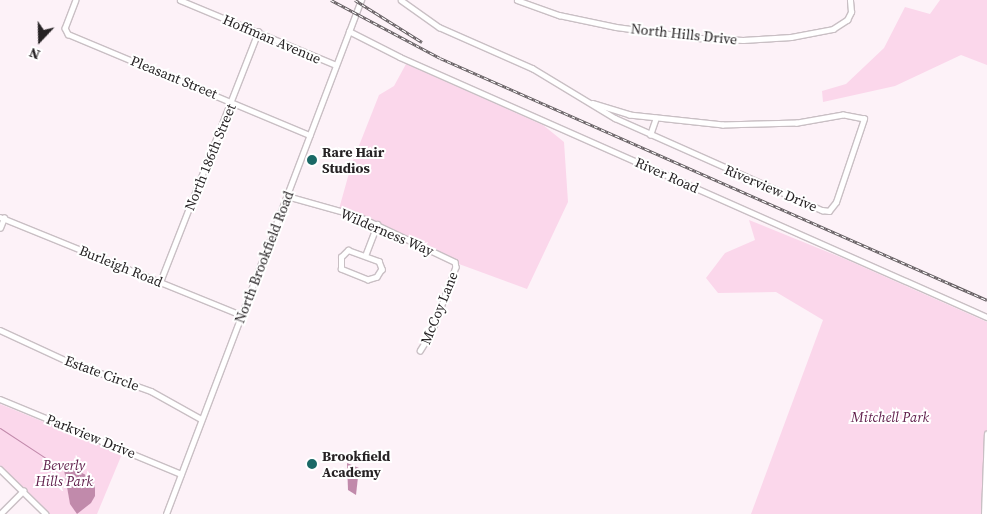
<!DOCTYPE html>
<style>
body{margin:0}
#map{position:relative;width:987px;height:514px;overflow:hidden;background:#fdf2f8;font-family:"Source Serif 4",serif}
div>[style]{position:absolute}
.green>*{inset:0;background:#fbd7eb}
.water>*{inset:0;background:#c18aab}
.stream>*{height:1px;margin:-0.5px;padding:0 0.5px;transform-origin:0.5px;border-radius:0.5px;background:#c18aab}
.roads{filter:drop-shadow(1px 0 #c9bfc4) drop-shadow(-1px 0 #c9bfc4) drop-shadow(0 1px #c9bfc4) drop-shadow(0 -1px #c9bfc4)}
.minor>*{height:4.5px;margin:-2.25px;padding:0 2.25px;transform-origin:2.25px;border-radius:2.25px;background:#fff}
.rail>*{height:3px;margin-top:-1.5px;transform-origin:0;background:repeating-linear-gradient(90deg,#fff 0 4px,#5f595c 0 8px);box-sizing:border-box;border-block:1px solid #5f595c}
.dots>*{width:14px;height:14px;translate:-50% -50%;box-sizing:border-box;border:2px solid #fff;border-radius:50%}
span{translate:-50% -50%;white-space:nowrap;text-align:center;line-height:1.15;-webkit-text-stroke:4px #fff;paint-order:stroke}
.street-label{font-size:14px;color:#262224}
.poi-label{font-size:14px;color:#262224;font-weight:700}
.left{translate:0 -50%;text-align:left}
.park-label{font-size:14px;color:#5d1b48;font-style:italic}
.north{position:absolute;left:15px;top:15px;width:50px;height:50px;-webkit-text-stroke:4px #fff;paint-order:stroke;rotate:201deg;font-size:14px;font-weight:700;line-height:20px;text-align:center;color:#262224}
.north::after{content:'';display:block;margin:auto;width:18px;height:22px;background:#262224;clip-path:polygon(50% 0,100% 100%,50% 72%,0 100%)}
</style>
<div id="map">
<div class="green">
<i style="clip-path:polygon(940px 0,987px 0,987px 65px,961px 55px,895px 86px,823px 102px,822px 91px,846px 84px,884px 48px,905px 7px,930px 14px)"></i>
<i style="clip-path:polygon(406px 64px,543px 125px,564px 142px,568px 202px,527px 289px,459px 264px,451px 258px,339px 209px,351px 166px,379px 95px,394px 86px)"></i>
<i style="clip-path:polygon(749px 220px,845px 259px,987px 322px,987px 514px,751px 514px,823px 320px,776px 292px,718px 293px,706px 278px,725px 253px,755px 240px)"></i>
<i style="clip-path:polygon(0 404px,122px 454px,97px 514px,49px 514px,0 467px)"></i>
</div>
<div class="water">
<i style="clip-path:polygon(347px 463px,359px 468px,356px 495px,348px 490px)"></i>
<i style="clip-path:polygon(63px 464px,86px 475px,95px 485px,95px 496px,91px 503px,77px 514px,70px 504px)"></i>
</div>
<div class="stream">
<i style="left:0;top:428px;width:73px;rotate:33.3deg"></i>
</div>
<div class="roads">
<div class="minor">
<i style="left:76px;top:0;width:30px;rotate:111deg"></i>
<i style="left:65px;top:28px;width:7px;rotate:63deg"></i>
<i style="left:68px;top:34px;width:262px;rotate:22.7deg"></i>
<i style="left:180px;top:0;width:169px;rotate:22.6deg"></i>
<i style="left:401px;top:0;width:47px;rotate:35.4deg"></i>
<i style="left:439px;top:27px;width:102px;rotate:23.8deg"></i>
<i style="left:532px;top:68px;width:97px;rotate:31.1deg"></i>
<i style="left:615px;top:118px;width:227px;rotate:24deg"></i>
<i style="left:822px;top:210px;width:7px;rotate:8deg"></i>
<i style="left:829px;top:211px;width:11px;rotate:-52deg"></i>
<i style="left:836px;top:202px;width:88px;rotate:-71.4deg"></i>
<i style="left:864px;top:119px;width:21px;rotate:-169deg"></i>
<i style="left:843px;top:115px;width:47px;rotate:170.1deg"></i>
<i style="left:797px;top:123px;width:74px;rotate:178.5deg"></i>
<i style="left:723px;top:125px;width:94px;rotate:-173.9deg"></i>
<i style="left:630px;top:115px;width:39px;rotate:-163deg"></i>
<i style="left:517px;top:0;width:45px;rotate:19.7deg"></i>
<i style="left:559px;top:15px;width:58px;rotate:11.9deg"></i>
<i style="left:616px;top:27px;width:85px;rotate:7.5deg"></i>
<i style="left:700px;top:38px;width:43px;rotate:2.7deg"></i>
<i style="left:743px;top:40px;width:48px;rotate:-3.6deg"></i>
<i style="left:791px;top:37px;width:43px;rotate:-10.8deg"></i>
<i style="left:833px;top:29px;width:17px;rotate:-33deg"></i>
<i style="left:847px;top:20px;width:9px;rotate:-63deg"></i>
<i style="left:851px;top:12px;width:12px;rotate:-95deg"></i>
<i style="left:349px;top:31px;width:57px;rotate:27deg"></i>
<i style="left:400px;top:57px;width:642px;rotate:23.89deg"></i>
<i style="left:650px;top:135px;width:18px;rotate:-71deg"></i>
<i style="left:287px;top:196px;width:74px;rotate:15.7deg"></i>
<i style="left:358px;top:216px;width:107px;rotate:25.4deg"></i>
<i style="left:455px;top:262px;width:5px;rotate:79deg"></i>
<i style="left:456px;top:267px;width:69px;rotate:110.3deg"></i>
<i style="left:432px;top:332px;width:22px;rotate:122deg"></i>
<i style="left:0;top:217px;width:260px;rotate:22.1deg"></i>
<i style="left:0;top:228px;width:11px;rotate:-68deg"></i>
<i style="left:348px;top:250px;width:33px;rotate:20deg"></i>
<i style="left:379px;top:261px;width:9px;rotate:69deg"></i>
<i style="left:382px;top:269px;width:9px;rotate:122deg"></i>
<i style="left:377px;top:277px;width:9px;rotate:162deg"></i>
<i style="left:368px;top:280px;width:29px;rotate:-158deg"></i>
<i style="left:341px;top:269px;width:12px;rotate:-90deg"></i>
<i style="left:341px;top:257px;width:10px;rotate:-45deg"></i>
<i style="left:365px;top:256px;width:34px;rotate:-69deg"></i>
<i style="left:160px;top:282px;width:269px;rotate:-68.6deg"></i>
<i style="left:0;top:330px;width:74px;rotate:24.8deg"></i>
<i style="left:67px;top:361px;width:89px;rotate:19.7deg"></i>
<i style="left:151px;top:391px;width:57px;rotate:29.2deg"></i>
<i style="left:0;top:399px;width:196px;rotate:22.5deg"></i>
<i style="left:0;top:469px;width:64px;rotate:44.4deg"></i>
<i style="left:0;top:514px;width:33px;rotate:-45deg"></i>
<i style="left:166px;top:514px;width:550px;rotate:-69.22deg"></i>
<i style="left:984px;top:514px;width:80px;rotate:-87.9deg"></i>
</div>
</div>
<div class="rail">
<i style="left:331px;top:0;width:123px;rotate:28deg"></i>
<i style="left:440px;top:58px;width:598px;rotate:23.87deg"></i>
<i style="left:355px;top:0;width:79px;rotate:32.1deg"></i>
</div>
<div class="dots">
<i style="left:312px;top:160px;background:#1a6866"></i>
<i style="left:312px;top:464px;background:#1a6866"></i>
</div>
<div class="street-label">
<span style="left:684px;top:34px;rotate:6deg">North Hills Drive</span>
<span style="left:272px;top:39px;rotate:23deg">Hoffman Avenue</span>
<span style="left:174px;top:77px;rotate:22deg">Pleasant Street</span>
<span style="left:210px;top:157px;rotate:-68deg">North 186th Street</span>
<span style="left:667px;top:175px;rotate:24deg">River Road</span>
<span style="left:771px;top:188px;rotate:23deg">Riverview Drive</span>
<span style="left:387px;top:232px;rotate:23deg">Wilderness Way</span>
<span style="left:264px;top:257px;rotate:-69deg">North Brookfield Road</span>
<span style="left:121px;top:266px;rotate:22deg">Burleigh Road</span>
<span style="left:439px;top:308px;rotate:-68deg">McCoy Lane</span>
<span style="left:102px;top:373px;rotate:20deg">Estate Circle</span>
<span style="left:91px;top:436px;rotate:22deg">Parkview Drive</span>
</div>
<div class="poi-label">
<span class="left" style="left:322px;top:160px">Rare Hair<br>Studios</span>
<span class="left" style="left:322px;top:464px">Brookfield<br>Academy</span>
</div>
<div class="park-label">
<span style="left:890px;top:417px">Mitchell Park</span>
<span style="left:64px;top:473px">Beverly<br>Hills Park</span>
</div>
<div class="north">N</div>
</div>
